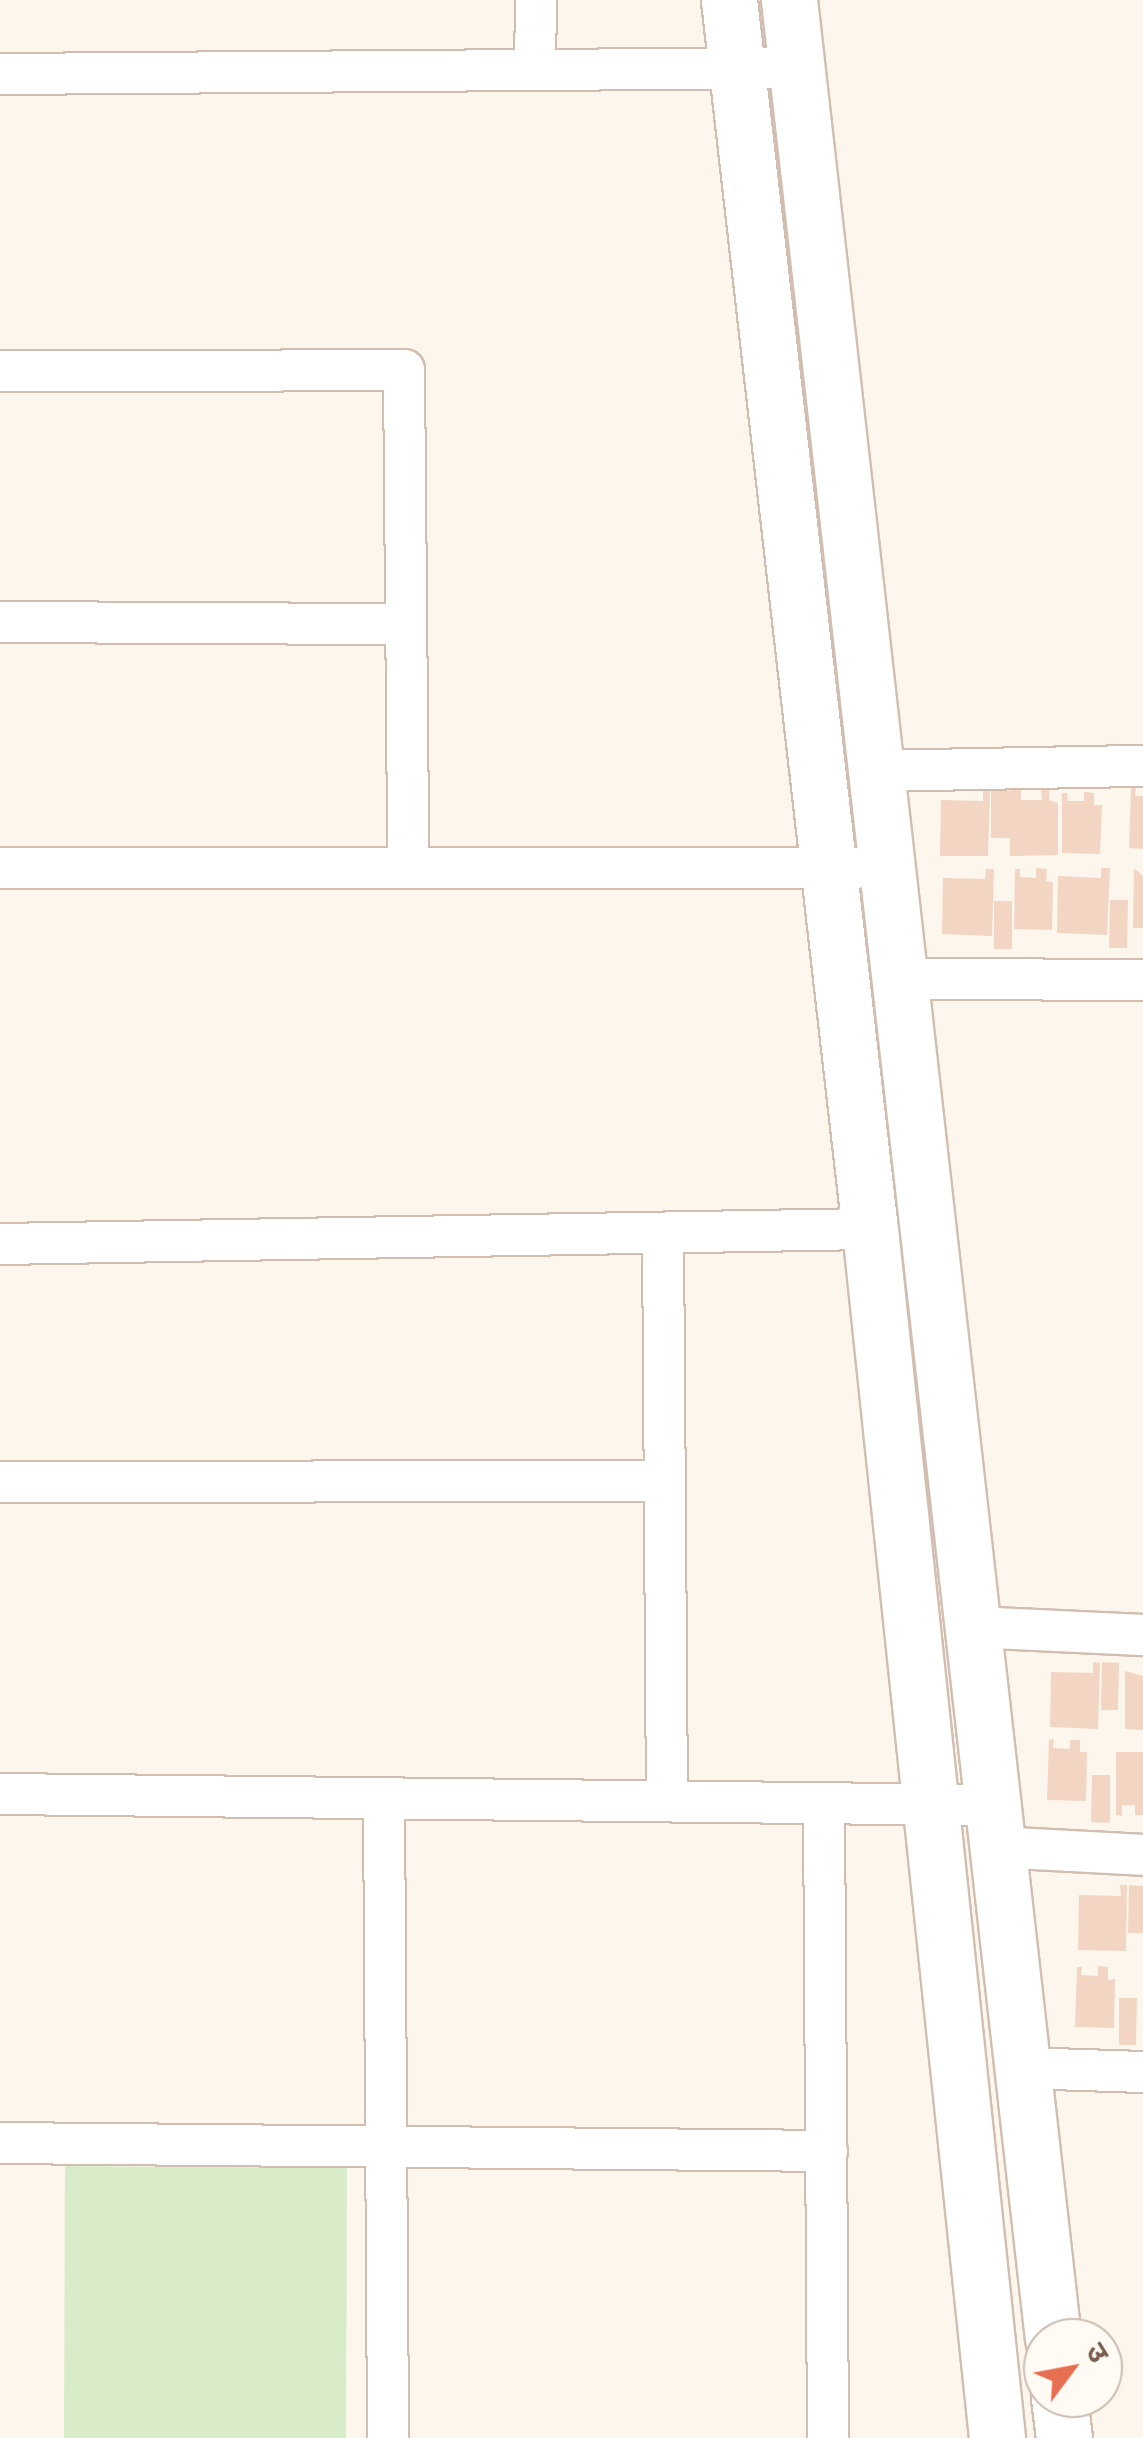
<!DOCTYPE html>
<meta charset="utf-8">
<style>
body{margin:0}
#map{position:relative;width:1143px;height:2438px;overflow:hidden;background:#fdf6ec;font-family:Karla,"Noto Sans Devanagari",sans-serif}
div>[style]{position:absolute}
.green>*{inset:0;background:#d8ecc9}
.building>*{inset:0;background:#f3d5c3}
.roads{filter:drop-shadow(2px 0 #d1beb0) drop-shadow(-2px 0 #d1beb0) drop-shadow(0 2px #d1beb0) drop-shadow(0 -2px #d1beb0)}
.street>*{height:40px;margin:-20px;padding:0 20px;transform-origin:20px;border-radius:20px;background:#fff}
.secondary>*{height:55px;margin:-27.5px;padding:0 27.5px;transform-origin:27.5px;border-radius:27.5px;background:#fff}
span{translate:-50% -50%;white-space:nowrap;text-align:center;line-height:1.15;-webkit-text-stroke:8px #fffaf3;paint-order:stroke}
.north{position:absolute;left:1023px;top:2318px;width:100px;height:100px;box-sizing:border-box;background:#fffaf3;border:2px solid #cabbb1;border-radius:50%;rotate:58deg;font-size:28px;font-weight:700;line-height:40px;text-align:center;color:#7a5c4d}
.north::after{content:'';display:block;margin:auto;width:35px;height:45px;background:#e76f51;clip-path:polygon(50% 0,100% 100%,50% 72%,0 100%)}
</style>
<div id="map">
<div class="green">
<i style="clip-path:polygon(65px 2166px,347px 2168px,346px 2438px,64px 2438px)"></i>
</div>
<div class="building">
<i style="clip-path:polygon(1010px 787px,1021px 787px,1021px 800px,1042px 800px,1041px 789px,1049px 789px,1049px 800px,1058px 803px,1058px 855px,1010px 856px,1010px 838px,991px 838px,991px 790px,1010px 791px)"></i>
<i style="clip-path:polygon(1131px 788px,1136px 788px,1135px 796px,1143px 796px,1143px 849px,1129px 848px)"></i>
<i style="clip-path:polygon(983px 790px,990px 791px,988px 856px,940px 856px,941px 800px,983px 801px)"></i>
<i style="clip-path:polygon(1084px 792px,1094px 793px,1094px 805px,1102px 805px,1100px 854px,1062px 853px,1062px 793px,1067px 793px,1068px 801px,1084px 801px)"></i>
<i style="clip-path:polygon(1036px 868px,1047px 869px,1046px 881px,1053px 882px,1052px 930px,1014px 929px,1015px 869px,1020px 869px,1020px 877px,1036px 878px)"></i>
<i style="clip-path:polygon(1101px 868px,1110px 868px,1107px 935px,1057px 933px,1058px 876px,1101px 878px)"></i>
<i style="clip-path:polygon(1134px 868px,1143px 876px,1143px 928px,1133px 928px)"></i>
<i style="clip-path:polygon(986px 869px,994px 869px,992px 936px,942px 934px,943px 878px,985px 879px)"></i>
<i style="clip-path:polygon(1110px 900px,1128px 900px,1127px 948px,1109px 948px)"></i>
<i style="clip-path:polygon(994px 901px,1012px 901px,1012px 949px,994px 949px)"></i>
<i style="clip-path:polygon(1093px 1662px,1100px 1663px,1098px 1729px,1050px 1727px,1051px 1672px,1093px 1673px)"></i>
<i style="clip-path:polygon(1102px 1662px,1119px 1663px,1118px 1710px,1101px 1710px)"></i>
<i style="clip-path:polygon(1125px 1671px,1143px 1676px,1143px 1730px,1125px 1729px)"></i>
<i style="clip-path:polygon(1054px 1739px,1053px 1748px,1070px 1749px,1070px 1740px,1080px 1740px,1080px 1752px,1087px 1752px,1086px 1801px,1047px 1800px,1049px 1740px)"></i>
<i style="clip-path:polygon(1116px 1752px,1143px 1752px,1143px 1815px,1135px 1815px,1135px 1805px,1122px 1805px,1122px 1816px,1116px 1815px)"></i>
<i style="clip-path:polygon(1092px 1775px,1110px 1775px,1110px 1823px,1091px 1822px)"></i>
<i style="clip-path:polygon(1120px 1885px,1127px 1885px,1126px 1951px,1078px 1950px,1079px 1895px,1121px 1896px)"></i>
<i style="clip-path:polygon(1129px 1885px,1143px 1886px,1143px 1933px,1128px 1933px)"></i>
<i style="clip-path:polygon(1098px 1966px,1108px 1967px,1108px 1980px,1115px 1979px,1114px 2028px,1075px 2027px,1077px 1967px,1082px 1967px,1081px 1975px,1098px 1976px)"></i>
<i style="clip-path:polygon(1119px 1998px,1137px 1998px,1136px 2045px,1119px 2045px)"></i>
</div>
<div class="roads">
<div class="street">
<i style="left:535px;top:70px;width:70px;rotate:-89.2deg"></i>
<i style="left:0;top:74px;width:796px;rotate:-0.43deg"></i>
<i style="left:0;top:371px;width:404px;rotate:-0.1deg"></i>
<i style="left:404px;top:370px;width:498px;rotate:89.5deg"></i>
<i style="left:0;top:622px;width:406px;rotate:0.3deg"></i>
<i style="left:875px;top:771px;width:268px;rotate:-1.1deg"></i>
<i style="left:0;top:868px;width:856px"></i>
<i style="left:899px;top:979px;width:244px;rotate:0.2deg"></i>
<i style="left:663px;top:1233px;width:568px;rotate:89.6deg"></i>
<i style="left:0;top:1244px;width:870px;rotate:-0.99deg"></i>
<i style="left:0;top:1482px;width:665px;rotate:-0.09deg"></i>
<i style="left:972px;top:1627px;width:171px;rotate:2.7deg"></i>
<i style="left:0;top:1794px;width:992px;rotate:0.64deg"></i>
<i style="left:384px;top:1798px;width:640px;rotate:89.64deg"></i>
<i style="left:824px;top:1803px;width:635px;rotate:89.64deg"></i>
<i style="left:997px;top:1847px;width:146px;rotate:3.1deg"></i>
<i style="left:1022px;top:2068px;width:121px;rotate:1.9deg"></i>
<i style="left:0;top:2143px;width:827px;rotate:0.55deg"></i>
</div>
<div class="secondary">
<i style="left:729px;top:0;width:1237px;rotate:83.46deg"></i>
<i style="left:870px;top:1229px;width:1216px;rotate:84deg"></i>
<i style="left:789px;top:0;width:2353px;rotate:83.56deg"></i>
<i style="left:1059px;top:2398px;width:40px;rotate:82.9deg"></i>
</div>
</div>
<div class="north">उ</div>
</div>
